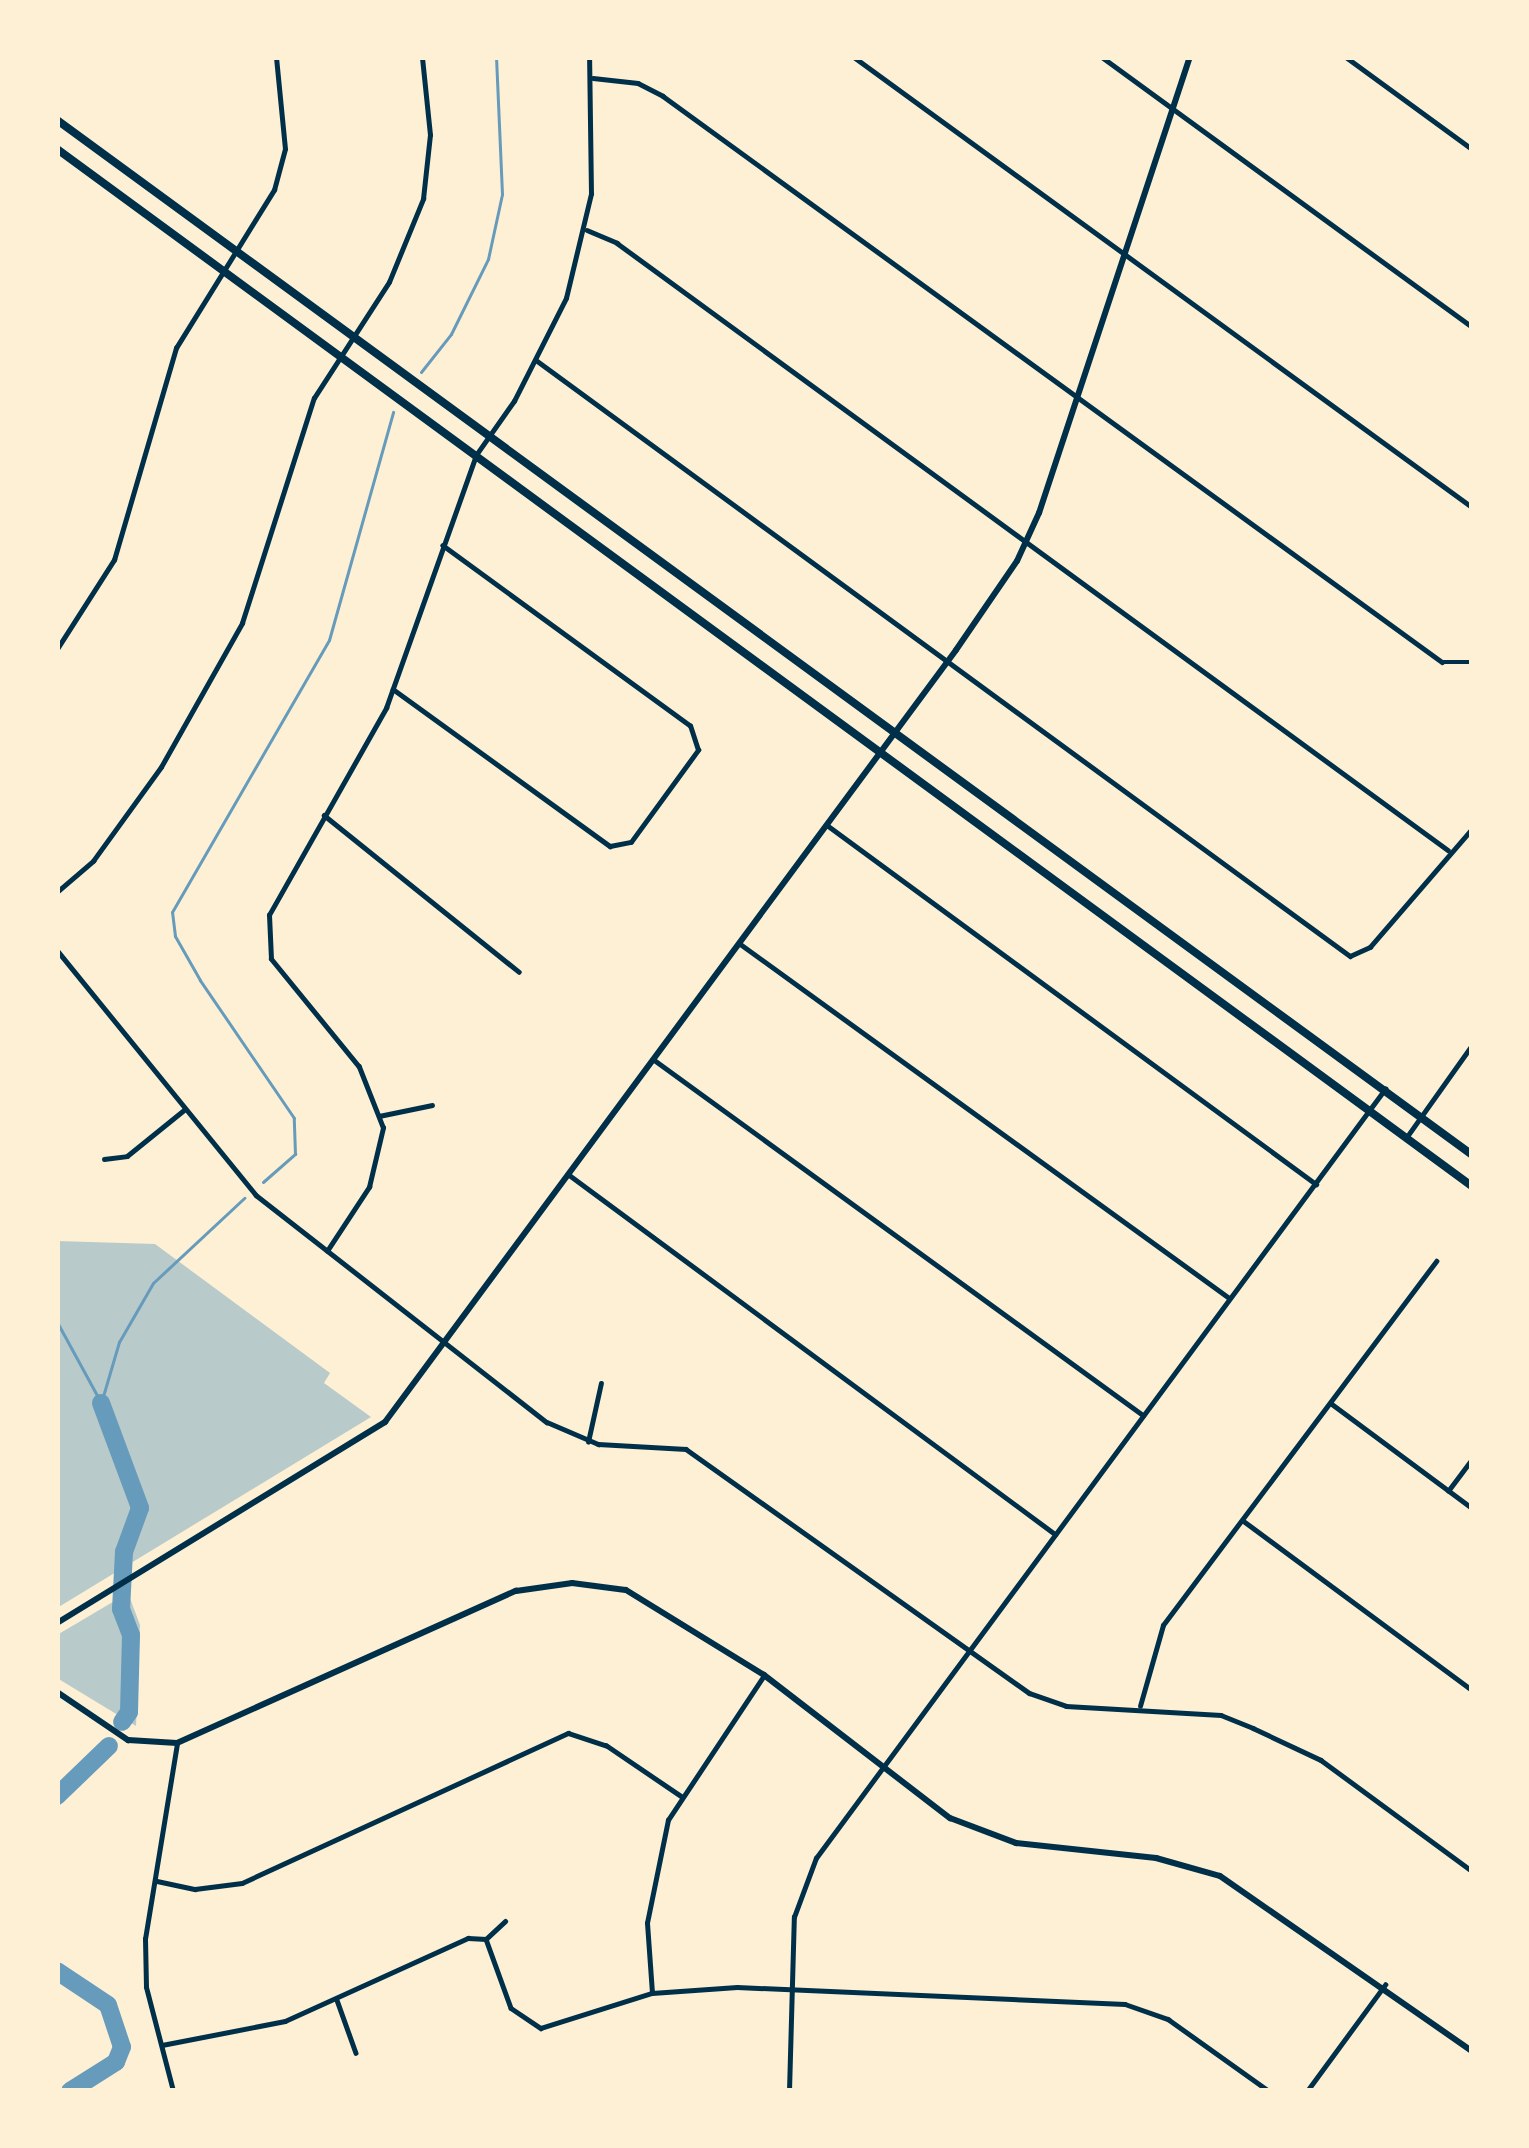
<!DOCTYPE html>
<style>
body{margin:0}
#map{position:relative;width:1529px;height:2148px;overflow:hidden;background:#fdf0d5;font-family:"Asap Condensed",sans-serif}
div>[style]{position:absolute}
.green>*{inset:0;background:#b9caca}
.stream>*{height:3px;margin:-1.5px;padding:0 1.5px;transform-origin:1.5px;border-radius:1.5px;background:#669bbc}
.river>*{height:18px;margin:-9px;padding:0 9px;transform-origin:9px;border-radius:9px;background:#669bbc}
.minor>*{height:4.5px;margin:-2.25px;padding:0 2.25px;transform-origin:2.25px;border-radius:2.25px;background:#003049}
.tertiary>*{height:6px;margin:-3px;padding:0 3px;transform-origin:3px;border-radius:3px;background:#003049}
.secondary>*{height:8px;margin:-4px;padding:0 4px;transform-origin:4px;border-radius:4px;background:#003049}
span{translate:-50% -50%;white-space:nowrap;text-align:center;line-height:1.15;-webkit-text-stroke:12px #fdf0d5;paint-order:stroke}
.frame{position:absolute;inset:0;border:60px solid #fdf0d5;pointer-events:none}
</style>
<div id="map">
<div class="green">
<i style="clip-path:polygon(57px 1241px,155px 1244px,330px 1373px,324px 1383px,371px 1417px,57px 1608px)"></i>
<i style="clip-path:polygon(128px 1593px,140px 1625px,136px 1726px,57px 1678px,57px 1635px)"></i>
</div>
<div class="stream">
<i style="left:421px;top:372px;width:48px;rotate:-51.7deg"></i>
<i style="left:451px;top:334px;width:84px;rotate:-63.7deg"></i>
<i style="left:488px;top:259px;width:66px;rotate:-77.8deg"></i>
<i style="left:502px;top:194px;width:137px;rotate:-92.5deg"></i>
<i style="left:263px;top:1182px;width:43px;rotate:-41.2deg"></i>
<i style="left:295px;top:1154px;width:36px;rotate:-92deg"></i>
<i style="left:294px;top:1118px;width:167px;rotate:-124.3deg"></i>
<i style="left:200px;top:980px;width:51px;rotate:-119.6deg"></i>
<i style="left:175px;top:936px;width:24px;rotate:-97deg"></i>
<i style="left:172px;top:912px;width:314px;rotate:-60deg"></i>
<i style="left:329px;top:640px;width:237px;rotate:-74.3deg"></i>
<i style="left:57px;top:1322px;width:88px;rotate:61.4deg"></i>
<i style="left:101px;top:1403px;width:64px;rotate:-73.6deg"></i>
<i style="left:119px;top:1342px;width:68px;rotate:-60deg"></i>
<i style="left:153px;top:1283px;width:125px;rotate:-43deg"></i>
</div>
<div class="river">
<i style="left:101px;top:1403px;width:112px;rotate:69.6deg"></i>
<i style="left:140px;top:1508px;width:47px;rotate:110deg"></i>
<i style="left:124px;top:1552px;width:57px;rotate:93deg"></i>
<i style="left:121px;top:1609px;width:28px;rotate:69deg"></i>
<i style="left:131px;top:1635px;width:77px;rotate:91.5deg"></i>
<i style="left:129px;top:1712px;width:12px;rotate:125deg"></i>
<i style="left:57px;top:1796px;width:72px;rotate:-43.9deg"></i>
<i style="left:57px;top:1971px;width:61px;rotate:33.7deg"></i>
<i style="left:108px;top:2005px;width:44px;rotate:71.6deg"></i>
<i style="left:122px;top:2047px;width:16px;rotate:112deg"></i>
<i style="left:116px;top:2062px;width:54px;rotate:147.8deg"></i>
</div>
<div class="minor">
<i style="left:854px;top:57px;width:764px;rotate:36.06deg"></i>
<i style="left:1102px;top:57px;width:458px;rotate:36.1deg"></i>
<i style="left:1346px;top:57px;width:156px;rotate:36.1deg"></i>
<i style="left:593px;top:78px;width:45px;rotate:6.3deg"></i>
<i style="left:638px;top:83px;width:28px;rotate:27deg"></i>
<i style="left:663px;top:96px;width:963px;rotate:36deg"></i>
<i style="left:1442px;top:662px;width:30px"></i>
<i style="left:587px;top:230px;width:33px;rotate:23deg"></i>
<i style="left:617px;top:243px;width:1029px;rotate:36.15deg"></i>
<i style="left:536px;top:360px;width:1009px;rotate:36.21deg"></i>
<i style="left:1350px;top:956px;width:22px;rotate:-24deg"></i>
<i style="left:1370px;top:947px;width:156px;rotate:-49.2deg"></i>
<i style="left:57px;top:649px;width:106px;rotate:-57.4deg"></i>
<i style="left:114px;top:560px;width:221px;rotate:-73.7deg"></i>
<i style="left:176px;top:348px;width:186px;rotate:-58.2deg"></i>
<i style="left:274px;top:190px;width:42px;rotate:-75deg"></i>
<i style="left:285px;top:149px;width:92px;rotate:-95.6deg"></i>
<i style="left:393px;top:689px;width:268px;rotate:35.9deg"></i>
<i style="left:610px;top:846px;width:21px;rotate:-11deg"></i>
<i style="left:631px;top:842px;width:114px;rotate:-53.9deg"></i>
<i style="left:698px;top:750px;width:25px;rotate:-108deg"></i>
<i style="left:690px;top:726px;width:306px;rotate:-143.9deg"></i>
<i style="left:324px;top:815px;width:250px;rotate:38.8deg"></i>
<i style="left:827px;top:825px;width:607px;rotate:36.28deg"></i>
<i style="left:57px;top:892px;width:48px;rotate:-40.7deg"></i>
<i style="left:93px;top:861px;width:116px;rotate:-54.1deg"></i>
<i style="left:161px;top:767px;width:165px;rotate:-60.6deg"></i>
<i style="left:242px;top:623px;width:236px;rotate:-72.3deg"></i>
<i style="left:314px;top:398px;width:138px;rotate:-57.1deg"></i>
<i style="left:389px;top:282px;width:90px;rotate:-67.7deg"></i>
<i style="left:423px;top:199px;width:64px;rotate:-83.8deg"></i>
<i style="left:430px;top:135px;width:78px;rotate:-95.9deg"></i>
<i style="left:739px;top:943px;width:604px;rotate:35.9deg"></i>
<i style="left:57px;top:950px;width:316px;rotate:50.9deg"></i>
<i style="left:256px;top:1195px;width:369px;rotate:38deg"></i>
<i style="left:547px;top:1422px;width:56px;rotate:23.3deg"></i>
<i style="left:598px;top:1444px;width:88px;rotate:3.3deg"></i>
<i style="left:686px;top:1449px;width:421px;rotate:35.4deg"></i>
<i style="left:1029px;top:1693px;width:39px;rotate:19deg"></i>
<i style="left:1066px;top:1706px;width:155px;rotate:3.3deg"></i>
<i style="left:1221px;top:1715px;width:35px;rotate:22deg"></i>
<i style="left:1253px;top:1728px;width:75px;rotate:25.2deg"></i>
<i style="left:1321px;top:1760px;width:187px;rotate:36.3deg"></i>
<i style="left:653px;top:1059px;width:606px;rotate:36deg"></i>
<i style="left:379px;top:1116px;width:54px;rotate:-11.7deg"></i>
<i style="left:1406px;top:1138px;width:114px;rotate:-54.6deg"></i>
<i style="left:104px;top:1159px;width:23px;rotate:-7deg"></i>
<i style="left:127px;top:1156px;width:73px;rotate:-38.9deg"></i>
<i style="left:568px;top:1174px;width:606px;rotate:36.47deg"></i>
<i style="left:327px;top:1251px;width:77px;rotate:-56.7deg"></i>
<i style="left:369px;top:1187px;width:61px;rotate:-76.7deg"></i>
<i style="left:383px;top:1128px;width:66px;rotate:-111.5deg"></i>
<i style="left:359px;top:1067px;width:139px;rotate:-129.2deg"></i>
<i style="left:271px;top:959px;width:44px;rotate:-92.6deg"></i>
<i style="left:269px;top:915px;width:238px;rotate:-60.5deg"></i>
<i style="left:386px;top:708px;width:269px;rotate:-70.4deg"></i>
<i style="left:476px;top:455px;width:66px;rotate:-54.9deg"></i>
<i style="left:514px;top:401px;width:115px;rotate:-63.2deg"></i>
<i style="left:566px;top:298px;width:107px;rotate:-76.5deg"></i>
<i style="left:591px;top:194px;width:137px;rotate:-90.8deg"></i>
<i style="left:1332px;top:1404px;width:174px;rotate:36.6deg"></i>
<i style="left:588px;top:1442px;width:60px;rotate:-77.6deg"></i>
<i style="left:1448px;top:1491px;width:40px;rotate:-53deg"></i>
<i style="left:1245px;top:1522px;width:282px;rotate:36.5deg"></i>
<i style="left:1140px;top:1706px;width:84px;rotate:-74.1deg"></i>
<i style="left:1163px;top:1625px;width:455px;rotate:-53.1deg"></i>
<i style="left:157px;top:1881px;width:39px;rotate:12deg"></i>
<i style="left:195px;top:1889px;width:47px;rotate:-7.3deg"></i>
<i style="left:242px;top:1883px;width:359px;rotate:-24.7deg"></i>
<i style="left:568px;top:1733px;width:40px;rotate:18deg"></i>
<i style="left:606px;top:1745px;width:91px;rotate:34.2deg"></i>
<i style="left:486px;top:1939px;width:73px;rotate:70.1deg"></i>
<i style="left:511px;top:2008px;width:36px;rotate:34deg"></i>
<i style="left:541px;top:2028px;width:116px;rotate:-17.5deg"></i>
<i style="left:652px;top:1993px;width:85px;rotate:-4deg"></i>
<i style="left:737px;top:1987px;width:388px;rotate:2.5deg"></i>
<i style="left:1125px;top:2004px;width:46px;rotate:19.2deg"></i>
<i style="left:1168px;top:2019px;width:124px;rotate:35.5deg"></i>
<i style="left:652px;top:1993px;width:70px;rotate:-94.1deg"></i>
<i style="left:647px;top:1923px;width:105px;rotate:-78.5deg"></i>
<i style="left:668px;top:1820px;width:172px;rotate:-56.4deg"></i>
<i style="left:337px;top:2000px;width:56px;rotate:70.3deg"></i>
<i style="left:162px;top:2045px;width:125px;rotate:-11deg"></i>
<i style="left:285px;top:2021px;width:201px;rotate:-24.4deg"></i>
<i style="left:468px;top:1938px;width:18px;rotate:3deg"></i>
<i style="left:486px;top:1939px;width:26px;rotate:-43deg"></i>
<i style="left:173px;top:2091px;width:107px;rotate:-104.6deg"></i>
<i style="left:146px;top:1987px;width:48px;rotate:-91.2deg"></i>
<i style="left:145px;top:1939px;width:199px;rotate:-80.7deg"></i>
<i style="left:789px;top:2091px;width:174px;rotate:-88.4deg"></i>
<i style="left:794px;top:1917px;width:63px;rotate:-69.6deg"></i>
<i style="left:816px;top:1858px;width:957px;rotate:-53.5deg"></i>
<i style="left:1307px;top:2091px;width:132px;rotate:-53.7deg"></i>
</div>
<div class="tertiary">
<i style="left:57px;top:1623px;width:385px;rotate:-31.5deg"></i>
<i style="left:385px;top:1422px;width:960px;rotate:-53.51deg"></i>
<i style="left:956px;top:650px;width:108px;rotate:-55.6deg"></i>
<i style="left:1017px;top:561px;width:53px;rotate:-65.4deg"></i>
<i style="left:1039px;top:513px;width:480px;rotate:-71.7deg"></i>
<i style="left:57px;top:1692px;width:86px;rotate:34.1deg"></i>
<i style="left:128px;top:1740px;width:49px;rotate:3.5deg"></i>
<i style="left:177px;top:1743px;width:372px;rotate:-24.2deg"></i>
<i style="left:516px;top:1591px;width:57px;rotate:-8.1deg"></i>
<i style="left:572px;top:1583px;width:54px;rotate:7.4deg"></i>
<i style="left:626px;top:1590px;width:162px;rotate:31.6deg"></i>
<i style="left:764px;top:1675px;width:235px;rotate:37.6deg"></i>
<i style="left:950px;top:1818px;width:71px;rotate:20.7deg"></i>
<i style="left:1016px;top:1843px;width:141px;rotate:6.1deg"></i>
<i style="left:1156px;top:1858px;width:66px;rotate:15.7deg"></i>
<i style="left:1220px;top:1876px;width:307px;rotate:34.8deg"></i>
</div>
<div class="secondary">
<i style="left:57px;top:120px;width:1753px;rotate:36.18deg"></i>
<i style="left:57px;top:149px;width:1754px;rotate:36.24deg"></i>
</div>
<div class="frame"></div>
</div>
